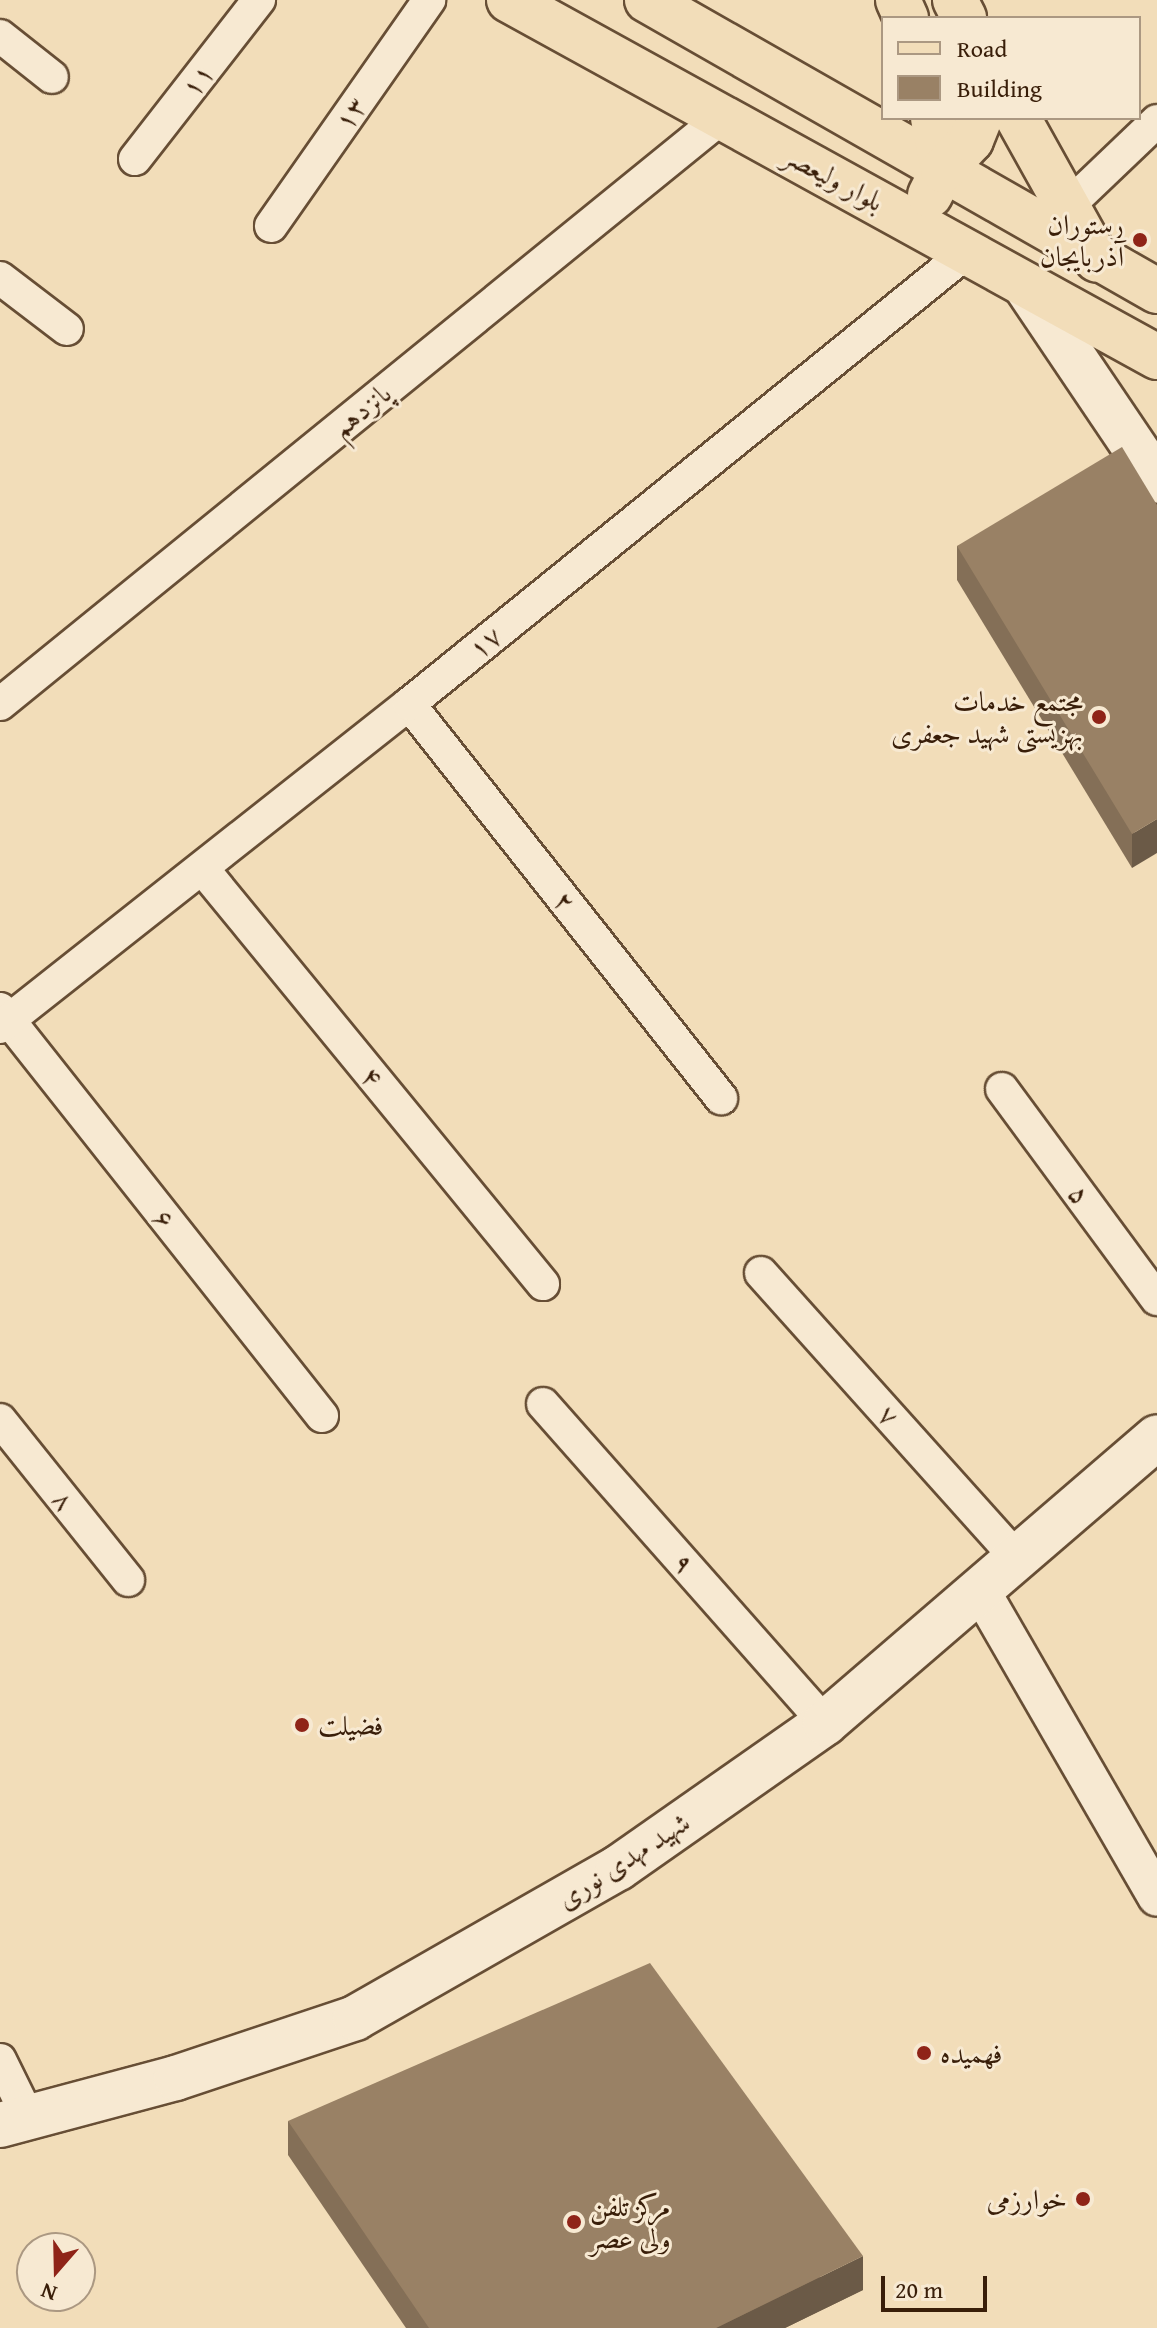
<!DOCTYPE html>
<meta charset="utf-8">
<style>
body{margin:0}
#map{position:relative;width:1157px;height:2328px;overflow:hidden;background:#f2ddb9;font-family:"Gentium Book Plus",Amiri,serif}
div>[style]{position:absolute}
.roads{filter:drop-shadow(2px 0 #674e35) drop-shadow(-2px 0 #674e35) drop-shadow(0 2px #674e35) drop-shadow(0 -2px #674e35)}
.minor>*{height:32px;margin:-16px;padding:0 16px;transform-origin:16px;border-radius:16px;background:#f7e9d2}
.tertiary>*{height:38px;margin:-19px;padding:0 19px;transform-origin:19px;border-radius:19px;background:#f7e9d2}
.secondary>*{height:44px;margin:-22px;padding:0 22px;transform-origin:22px;border-radius:22px;background:#f7e9d2}
.primary>*{height:44px;margin:-22px;padding:0 22px;transform-origin:22px;border-radius:22px;background:#f2ddb9}
.wall>*{inset:0;background:#846f57}
.shaded-wall>*{inset:0;background:#6b5a47}
.building>*{inset:0;background:#998165}
.dots>*{width:22px;height:22px;translate:-50% -50%;box-sizing:border-box;border:4px solid #f7e9d2;border-radius:50%}
span{translate:-50% -50%;white-space:nowrap;text-align:center;line-height:1.15;-webkit-text-stroke:6px #f7e9d2;paint-order:stroke}
.street-label{font-size:28px;color:#391e09}
.poi-label{font-size:28px;color:#391e09}
.right{translate:-100% -50%;text-align:right}
.left{translate:0 -50%;text-align:left}
.legend{position:absolute;left:881px;top:16px;width:260px;height:104px;box-sizing:border-box;background:#f7e9d2;border:2px solid #ab9882;margin:0;padding:10px 14px;list-style:none;font-size:24px;color:#391e09}
.legend li{display:flex;align-items:center;gap:16px;height:40px}
.legend b{width:40px;border:2px solid #ab9882}
.north{position:absolute;left:16px;top:2232px;width:80px;height:80px;box-sizing:border-box;background:#f7e9d2;border:2px solid #ab9882;border-radius:50%;rotate:200deg;font-size:22px;font-weight:700;line-height:32px;text-align:center;color:#391e09}
.north::after{content:'';display:block;margin:auto;width:28px;height:36px;background:#8f2418;clip-path:polygon(50% 0,100% 100%,50% 72%,0 100%)}
.scale{position:absolute;left:881px;top:2276px;width:106px;height:36px;box-sizing:border-box;border:4px solid #391e09;border-top:0;padding-left:10px;font-size:24px;line-height:28px;white-space:nowrap;color:#391e09;-webkit-text-stroke:6px #f7e9d2;paint-order:stroke}
</style>
<div id="map">
<div class="roads">
<div class="minor">
<i style="left:0;top:36px;width:66px;rotate:38.3deg"></i>
<i style="left:135px;top:159px;width:202px;rotate:-52.1deg"></i>
<i style="left:1068px;top:206px;width:123px;rotate:-43.7deg"></i>
<i style="left:271px;top:226px;width:276px;rotate:-55deg"></i>
<i style="left:0;top:278px;width:84px;rotate:37.3deg"></i>
<i style="left:0;top:704px;width:931px;rotate:-39.11deg"></i>
<i style="left:409px;top:704px;width:503px;rotate:51.63deg"></i>
<i style="left:202px;top:868px;width:538px;rotate:50.66deg"></i>
<i style="left:0;top:1009px;width:519px;rotate:51.65deg"></i>
<i style="left:0;top:1027px;width:521px;rotate:-38.3deg"></i>
<i style="left:409px;top:704px;width:717px;rotate:-39deg"></i>
<i style="left:1002px;top:1089px;width:261px;rotate:53.6deg"></i>
<i style="left:761px;top:1273px;width:383px;rotate:48.1deg"></i>
<i style="left:543px;top:1404px;width:426px;rotate:48.5deg"></i>
<i style="left:0;top:1420px;width:205px;rotate:51.3deg"></i>
<i style="left:0;top:2060px;width:66px;rotate:63.8deg"></i>
</div>
<div class="tertiary">
<i style="left:980px;top:1590px;width:354px;rotate:60deg"></i>
</div>
<div class="secondary">
<i style="left:1025px;top:285px;width:236px;rotate:56deg"></i>
<i style="left:0;top:2125px;width:182px;rotate:-15deg"></i>
<i style="left:176px;top:2078px;width:189px;rotate:-18.5deg"></i>
<i style="left:355px;top:2018px;width:303px;rotate:-29.7deg"></i>
<i style="left:618px;top:1868px;width:253px;rotate:-35deg"></i>
<i style="left:825px;top:1723px;width:438px;rotate:-40.7deg"></i>
</div>
<div class="primary">
<i style="left:509px;top:0;width:740px;rotate:28.85deg"></i>
<i style="left:647px;top:0;width:587px;rotate:29.71deg"></i>
<i style="left:898px;top:0;width:20px;rotate:66deg"></i>
<i style="left:955px;top:0;width:20px;rotate:63deg"></i>
<i style="left:933px;top:118px;width:53px;rotate:79.1deg"></i>
<i style="left:1018px;top:118px;width:162px;rotate:60.9deg"></i>
<i style="left:930px;top:195px;width:28px;rotate:-63deg"></i>
<i style="left:943px;top:170px;width:41px;rotate:-47deg"></i>
<i style="left:971px;top:140px;width:24px;rotate:-68deg"></i>
</div>
</div>
<div class="wall">
<i style="clip-path:polygon(1157px 505px,1132px 868px,957px 580px,957px 546px)"></i>
<i style="clip-path:polygon(288px 2121px,863px 2290px,785px 2328px,406px 2328px,288px 2155px)"></i>
</div>
<div class="shaded-wall">
<i style="clip-path:polygon(1157px 819px,1157px 853px,1132px 868px,1132px 834px)"></i>
<i style="clip-path:polygon(863px 2256px,863px 2290px,785px 2328px,716px 2328px)"></i>
</div>
<div class="building">
<i style="clip-path:polygon(1122px 447px,1157px 505px,1157px 819px,1132px 834px,957px 546px)"></i>
<i style="clip-path:polygon(650px 1963px,863px 2256px,716px 2328px,429px 2328px,288px 2121px)"></i>
</div>
<div class="dots">
<i style="left:1140px;top:240px;background:#8f2418"></i>
<i style="left:1099px;top:717px;background:#8f2418"></i>
<i style="left:302px;top:1725px;background:#8f2418"></i>
<i style="left:924px;top:2053px;background:#8f2418"></i>
<i style="left:1083px;top:2199px;background:#8f2418"></i>
<i style="left:574px;top:2222px;background:#8f2418"></i>
</div>
<div class="street-label">
<span style="left:197px;top:80px;rotate:-52deg">۱۱</span>
<span style="left:350px;top:113px;rotate:-55deg">۱۳</span>
<span style="left:834px;top:178px;rotate:28deg">بلوار ولیعصر</span>
<span style="left:361px;top:410px;rotate:-39deg">پانزدهم</span>
<span style="left:485px;top:642px;rotate:-39deg">۱۷</span>
<span style="left:565px;top:901px;rotate:52deg">۲</span>
<span style="left:373px;top:1076px;rotate:51deg">۴</span>
<span style="left:1080px;top:1194px;rotate:54deg">۵</span>
<span style="left:165px;top:1218px;rotate:52deg">۶</span>
<span style="left:889px;top:1415px;rotate:48deg">۷</span>
<span style="left:64px;top:1500px;rotate:52deg">۸</span>
<span style="left:684px;top:1563px;rotate:48deg">۹</span>
<span style="left:623px;top:1860px;rotate:-33deg">شهید مهدی نوری</span>
</div>
<div class="poi-label">
<span class="right" style="left:1124px;top:240px">رستوران<br>آذربایجان</span>
<span class="right" style="left:1083px;top:717px">مجتمع خدمات<br>بهزیستی شهید جعفری</span>
<span class="left" style="left:318px;top:1725px">فضیلت</span>
<span class="left" style="left:940px;top:2053px">فهمیده</span>
<span class="right" style="left:1067px;top:2199px">خوارزمی</span>
<span class="left" style="left:590px;top:2222px">مرکز تلفن<br>ولی عصر</span>
</div>
<ul class="legend">
<li><b style="height:10px;background:#f2ddb9"></b>Road</li>
<li><b style="height:22px;background:#998165"></b>Building</li>
</ul>
<div class="north">N</div>
<div class="scale">20 m</div>
</div>
